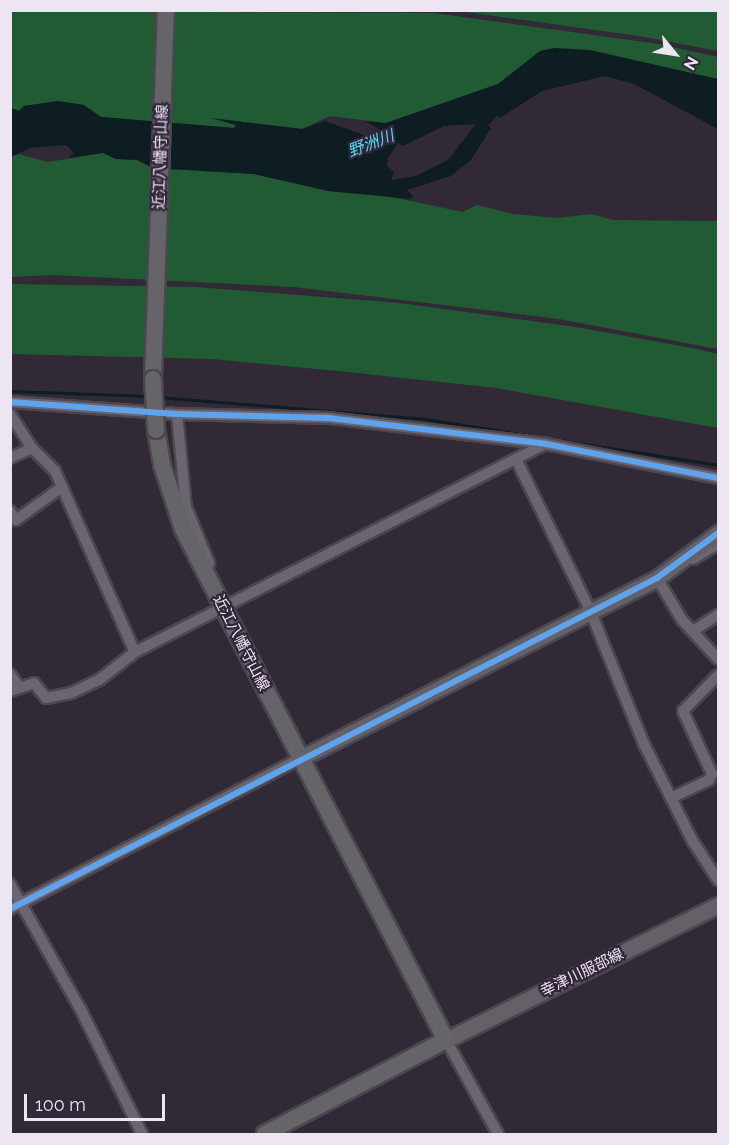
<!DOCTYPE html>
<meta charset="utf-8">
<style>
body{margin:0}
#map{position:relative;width:729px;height:1145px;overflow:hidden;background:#312a36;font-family:Raleway,"Noto Sans JP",sans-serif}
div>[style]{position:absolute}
.green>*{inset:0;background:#215b33}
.water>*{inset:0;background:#0e1d21}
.stream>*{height:3px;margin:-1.5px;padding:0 1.5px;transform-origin:1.5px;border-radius:1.5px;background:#0e1d21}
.roads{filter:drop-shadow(2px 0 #4b4650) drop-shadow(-2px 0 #4b4650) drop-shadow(0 2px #4b4650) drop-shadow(0 -2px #4b4650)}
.street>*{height:10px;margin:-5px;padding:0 5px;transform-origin:5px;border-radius:5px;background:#6a656e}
.secondary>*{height:15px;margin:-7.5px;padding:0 7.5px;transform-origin:7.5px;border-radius:7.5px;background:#646068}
.primary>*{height:16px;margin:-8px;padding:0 8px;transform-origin:8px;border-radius:8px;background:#656469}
.bridges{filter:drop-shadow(2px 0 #4b4650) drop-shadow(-2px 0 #4b4650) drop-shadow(0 2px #4b4650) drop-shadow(0 -2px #4b4650)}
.primary-bridge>*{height:16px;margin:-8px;padding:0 8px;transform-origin:8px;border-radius:8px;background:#656469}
.cycleway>*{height:6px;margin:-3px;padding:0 3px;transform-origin:3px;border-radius:3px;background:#60a3ed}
span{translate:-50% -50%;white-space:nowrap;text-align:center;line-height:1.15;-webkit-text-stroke:4.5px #32263a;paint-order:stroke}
.street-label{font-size:15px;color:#ede5f2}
.water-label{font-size:16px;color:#4edef2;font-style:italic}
.frame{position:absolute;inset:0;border:12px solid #ede5f2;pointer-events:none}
.north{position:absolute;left:645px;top:24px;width:60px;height:60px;-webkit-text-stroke:4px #32263a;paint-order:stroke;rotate:120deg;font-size:16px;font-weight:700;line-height:24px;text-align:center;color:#ede5f2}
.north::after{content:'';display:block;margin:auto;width:21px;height:27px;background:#ede5f2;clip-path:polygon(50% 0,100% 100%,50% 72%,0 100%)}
.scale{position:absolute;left:24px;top:1094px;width:141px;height:27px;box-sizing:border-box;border:3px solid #ede5f2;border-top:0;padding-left:8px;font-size:18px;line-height:21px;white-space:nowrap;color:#ede5f2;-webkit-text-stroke:4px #32263a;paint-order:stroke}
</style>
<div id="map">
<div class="green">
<i style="clip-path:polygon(11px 11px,434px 13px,659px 44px,718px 57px,718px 79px,554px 48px,540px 51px,498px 84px,386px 123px,330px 116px,302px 129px,218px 119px,237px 125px,234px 128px,101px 117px,84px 105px,58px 101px,24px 106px,19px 111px,11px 108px)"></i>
<i style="clip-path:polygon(459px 11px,718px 11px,718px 51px,645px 37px)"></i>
<i style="clip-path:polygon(103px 153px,116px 159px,137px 160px,153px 168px,254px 174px,328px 191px,378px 194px,463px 212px,477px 205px,513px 214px,557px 218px,591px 214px,613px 220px,718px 221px,718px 349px,559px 319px,294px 287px,53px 275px,11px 277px,10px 157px,18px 154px,48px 162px)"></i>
<i style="clip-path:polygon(11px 284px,196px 287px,400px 303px,576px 327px,692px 348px,718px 354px,718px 428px,496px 388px,348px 372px,213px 359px,11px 354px)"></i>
</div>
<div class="water">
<i style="clip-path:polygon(evenodd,555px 48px,590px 50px,718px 79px,718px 129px,634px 84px,605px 76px,542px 91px,500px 118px,497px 116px,488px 125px,491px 128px,471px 160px,451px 176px,407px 190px,413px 196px,410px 199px,328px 191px,254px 174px,153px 168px,137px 160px,116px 159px,103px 153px,68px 158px,74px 153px,66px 145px,30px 148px,11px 157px,11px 108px,19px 111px,24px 106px,58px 101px,84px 105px,101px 117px,234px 128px,236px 125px,211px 118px,302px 129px,325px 121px,369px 137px,381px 130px,365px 121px,386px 123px,498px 84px,540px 51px,555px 48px,476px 124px,448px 160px,416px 176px,391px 180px,394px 172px,387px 166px,388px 158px,398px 143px,403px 146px,444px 126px,476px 124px)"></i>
</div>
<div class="stream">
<i style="left:10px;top:391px;width:140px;rotate:2deg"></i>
<i style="left:159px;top:397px;width:267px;rotate:4.7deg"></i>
<i style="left:425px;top:419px;width:297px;rotate:8.9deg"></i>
</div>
<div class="roads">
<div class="street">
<i style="left:10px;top:402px;width:167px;rotate:4.1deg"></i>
<i style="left:177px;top:414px;width:152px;rotate:1.5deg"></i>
<i style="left:329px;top:418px;width:219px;rotate:6.8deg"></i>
<i style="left:546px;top:444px;width:175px;rotate:11.2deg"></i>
<i style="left:10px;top:414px;width:40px;rotate:57.1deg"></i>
<i style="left:32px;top:448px;width:33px;rotate:45deg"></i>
<i style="left:55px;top:471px;width:198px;rotate:66.2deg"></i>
<i style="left:177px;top:414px;width:93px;rotate:84.5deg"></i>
<i style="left:186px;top:507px;width:61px;rotate:67.7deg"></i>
<i style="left:10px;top:458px;width:24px;rotate:-24deg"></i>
<i style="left:516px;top:459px;width:168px;rotate:63.9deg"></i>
<i style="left:590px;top:610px;width:144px;rotate:68.1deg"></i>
<i style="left:644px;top:744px;width:107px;rotate:63.4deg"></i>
<i style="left:692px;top:840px;width:48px;rotate:57deg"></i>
<i style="left:10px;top:511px;width:11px;rotate:56deg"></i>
<i style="left:16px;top:520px;width:57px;rotate:-35.7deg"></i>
<i style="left:693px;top:559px;width:29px;rotate:-31deg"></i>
<i style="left:657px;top:578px;width:49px;rotate:59.2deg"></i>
<i style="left:682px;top:620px;width:53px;rotate:47.3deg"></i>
<i style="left:693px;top:631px;width:30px;rotate:-33deg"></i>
<i style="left:10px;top:674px;width:16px;rotate:55deg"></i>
<i style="left:10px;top:691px;width:25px;rotate:-18deg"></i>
<i style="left:34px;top:683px;width:19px;rotate:51deg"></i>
<i style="left:46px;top:698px;width:25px;rotate:-11deg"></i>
<i style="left:71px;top:693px;width:31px;rotate:-25deg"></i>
<i style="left:99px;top:680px;width:46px;rotate:-37.9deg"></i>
<i style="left:135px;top:652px;width:460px;rotate:-26.9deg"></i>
<i style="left:671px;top:798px;width:42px;rotate:-25.3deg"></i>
<i style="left:709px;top:780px;width:7px;rotate:-63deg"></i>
<i style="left:712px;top:774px;width:69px;rotate:-114.7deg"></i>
<i style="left:683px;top:711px;width:50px;rotate:-45.8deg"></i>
<i style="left:10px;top:884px;width:145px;rotate:60.6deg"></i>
<i style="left:81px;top:1010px;width:138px;rotate:63.8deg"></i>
<i style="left:10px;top:909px;width:328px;rotate:-27.4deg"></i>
<i style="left:446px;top:1040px;width:107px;rotate:61deg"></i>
</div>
<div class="secondary">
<i style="left:301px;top:758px;width:399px;rotate:-26.8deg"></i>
<i style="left:657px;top:578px;width:76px;rotate:-36.4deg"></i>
<i style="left:446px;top:1040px;width:304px;rotate:-26.4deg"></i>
</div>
<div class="primary">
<i style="left:153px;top:379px;width:369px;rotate:-88deg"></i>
<i style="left:156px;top:430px;width:36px;rotate:80deg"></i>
<i style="left:162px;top:465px;width:67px;rotate:71.8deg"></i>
<i style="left:183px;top:529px;width:575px;rotate:62.77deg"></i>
<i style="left:446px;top:1040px;width:204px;rotate:152.6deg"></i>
</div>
</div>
<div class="bridges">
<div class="primary-bridge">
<i style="left:153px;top:379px;width:51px;rotate:86.6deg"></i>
</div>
</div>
<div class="cycleway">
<i style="left:10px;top:402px;width:167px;rotate:4.1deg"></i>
<i style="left:177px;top:414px;width:152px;rotate:1.5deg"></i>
<i style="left:329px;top:418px;width:219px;rotate:6.8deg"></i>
<i style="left:546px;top:444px;width:175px;rotate:11.2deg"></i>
<i style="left:10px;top:909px;width:727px;rotate:-27.09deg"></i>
<i style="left:657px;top:578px;width:76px;rotate:-36.4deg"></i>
</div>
<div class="street-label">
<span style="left:161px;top:157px;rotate:-88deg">近江八幡守山線</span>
<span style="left:241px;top:643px;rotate:63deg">近江八幡守山線</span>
<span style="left:582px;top:973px;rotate:-26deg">幸津川服部線</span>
</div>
<div class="water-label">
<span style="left:371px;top:144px;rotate:-21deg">野洲川</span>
</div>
<div class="frame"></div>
<div class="north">N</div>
<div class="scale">100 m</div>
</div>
